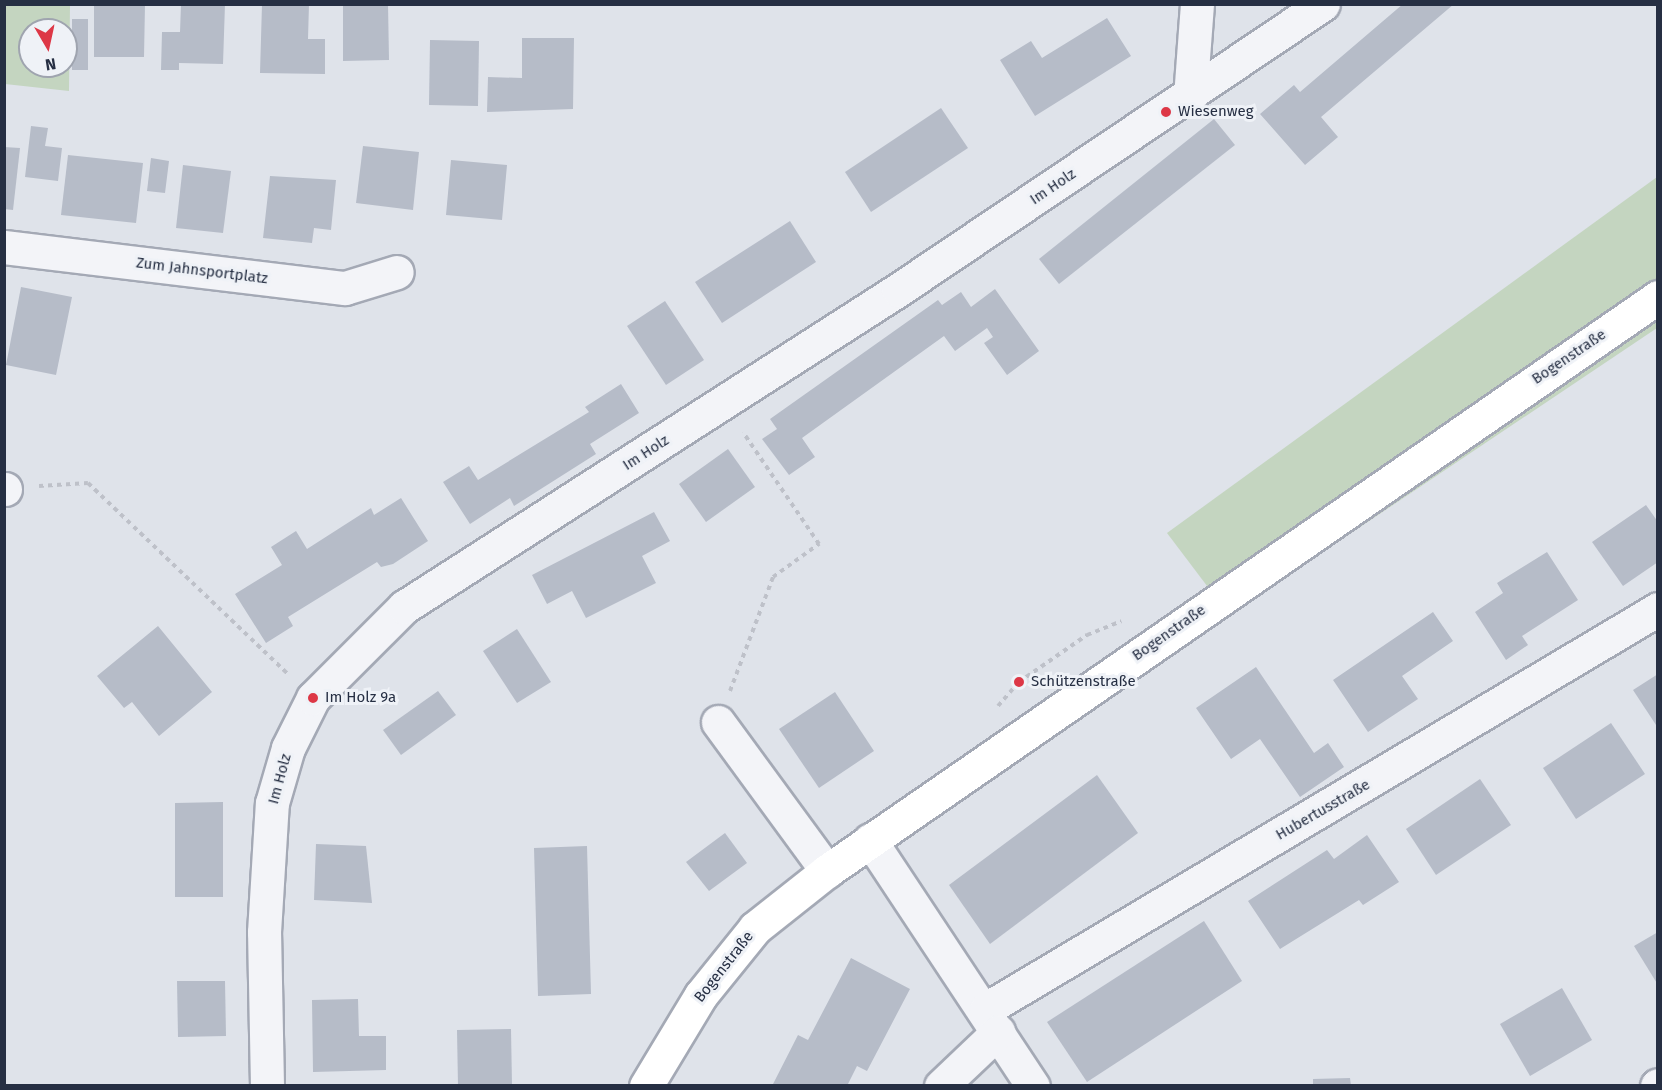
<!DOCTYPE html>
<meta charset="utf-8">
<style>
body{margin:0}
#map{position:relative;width:1662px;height:1090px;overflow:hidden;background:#dfe3ea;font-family:"Fira Sans",sans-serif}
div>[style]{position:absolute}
.green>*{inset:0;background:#c4d5c0}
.building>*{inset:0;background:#b6bcc8}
.path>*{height:4px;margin-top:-2px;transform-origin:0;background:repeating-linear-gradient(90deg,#bec1c9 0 4.5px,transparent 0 9px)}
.roads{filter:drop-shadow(2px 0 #a4a9b5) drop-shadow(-2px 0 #a4a9b5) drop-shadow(0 2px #a4a9b5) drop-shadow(0 -2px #a4a9b5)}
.minor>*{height:33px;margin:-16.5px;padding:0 16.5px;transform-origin:16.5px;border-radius:16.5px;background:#f3f4f8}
.major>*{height:33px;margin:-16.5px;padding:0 16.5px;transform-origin:16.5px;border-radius:16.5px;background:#fff}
.dots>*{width:16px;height:16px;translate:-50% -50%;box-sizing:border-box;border:3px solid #eff2f7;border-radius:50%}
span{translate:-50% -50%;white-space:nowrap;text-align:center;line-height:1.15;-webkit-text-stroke:6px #eff2f7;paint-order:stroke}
.poi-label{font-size:15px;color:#262f43}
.left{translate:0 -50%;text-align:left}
.street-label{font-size:15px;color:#262f43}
.frame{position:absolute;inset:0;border:6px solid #262f43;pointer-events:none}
.north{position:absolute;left:18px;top:18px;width:60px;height:60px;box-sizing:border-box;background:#eff2f7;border:2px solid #9fa4af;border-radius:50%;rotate:171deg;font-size:16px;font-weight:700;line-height:24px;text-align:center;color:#262f43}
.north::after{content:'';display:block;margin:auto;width:21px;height:27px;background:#dd3746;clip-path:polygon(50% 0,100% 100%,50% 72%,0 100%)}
</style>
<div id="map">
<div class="green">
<i style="clip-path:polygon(evenodd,5px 4px,70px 5px,69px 91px,5px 84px,5px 4px,30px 30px,66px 30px,66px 66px,30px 66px,30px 30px)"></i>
<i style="clip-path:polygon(1657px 177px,1657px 328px,1229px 615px,1167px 533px)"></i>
</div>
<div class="building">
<i style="clip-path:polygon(94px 4px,145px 4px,144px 57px,94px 57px)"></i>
<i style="clip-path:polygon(181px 4px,225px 4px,223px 64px,179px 63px,179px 70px,161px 70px,162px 32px,180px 32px)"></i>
<i style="clip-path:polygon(262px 4px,309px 4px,308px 39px,325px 39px,325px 74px,260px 73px)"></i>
<i style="clip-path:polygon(343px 4px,388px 4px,389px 60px,343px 61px)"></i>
<i style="clip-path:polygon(1403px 4px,1454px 4px,1321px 117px,1338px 137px,1305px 165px,1260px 114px,1294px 85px,1300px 92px)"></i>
<i style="clip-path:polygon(1107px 18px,1131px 56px,1035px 116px,1000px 60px,1031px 41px,1042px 58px)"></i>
<i style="clip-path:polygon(72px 19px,88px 19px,88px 70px,72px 70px)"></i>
<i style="clip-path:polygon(522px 38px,574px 38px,573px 109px,487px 112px,488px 77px,522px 78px)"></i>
<i style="clip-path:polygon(430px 40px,479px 41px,478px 106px,429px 105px)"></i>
<i style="clip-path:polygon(941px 108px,968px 148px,871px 212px,845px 172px)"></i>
<i style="clip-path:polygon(1214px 119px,1235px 145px,1059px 284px,1039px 259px)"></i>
<i style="clip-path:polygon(31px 126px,48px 128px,45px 146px,62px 148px,58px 181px,25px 177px)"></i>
<i style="clip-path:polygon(363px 146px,419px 152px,413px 210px,356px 203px)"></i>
<i style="clip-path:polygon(4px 147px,20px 148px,13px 210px,4px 209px)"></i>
<i style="clip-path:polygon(68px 155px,143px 163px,136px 223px,61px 215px)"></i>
<i style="clip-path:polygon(151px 158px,169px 161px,165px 193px,147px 191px)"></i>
<i style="clip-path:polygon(451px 160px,507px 165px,502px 220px,446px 215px)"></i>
<i style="clip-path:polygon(183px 165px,231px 171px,223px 233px,176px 228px)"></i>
<i style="clip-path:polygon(270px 176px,336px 180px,331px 230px,314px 228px,312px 243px,263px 238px)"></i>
<i style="clip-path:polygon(790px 221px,816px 262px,722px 323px,695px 282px)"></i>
<i style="clip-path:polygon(21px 287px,72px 297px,56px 375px,6px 365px)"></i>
<i style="clip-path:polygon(995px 289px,1039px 351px,1007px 375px,984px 343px,993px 337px,987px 328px,955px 351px,944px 336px,802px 438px,815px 457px,789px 475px,762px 439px,777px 429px,770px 419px,938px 300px,942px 305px,961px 292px,971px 307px)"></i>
<i style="clip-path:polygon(665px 301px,704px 360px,666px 385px,627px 326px)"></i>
<i style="clip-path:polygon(621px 384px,639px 413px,590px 444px,596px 454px,514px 506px,510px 498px,470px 524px,443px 482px,469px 466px,478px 480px,589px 412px,585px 407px)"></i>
<i style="clip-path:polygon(728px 449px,755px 487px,706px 522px,679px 484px)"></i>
<i style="clip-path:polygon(401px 498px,428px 541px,393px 564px,381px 567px,377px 562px,288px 617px,293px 626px,266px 643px,235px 594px,282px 565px,271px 547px,296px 531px,307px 549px,371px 508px,374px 515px)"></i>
<i style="clip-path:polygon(1646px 505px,1658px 522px,1658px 562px,1623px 586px,1592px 542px)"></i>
<i style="clip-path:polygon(654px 512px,670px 541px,642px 556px,656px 583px,586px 618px,572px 591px,547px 604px,532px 575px)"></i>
<i style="clip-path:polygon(1547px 552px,1578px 600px,1522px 636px,1528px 645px,1506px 660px,1475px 612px,1503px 593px,1497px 583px)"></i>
<i style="clip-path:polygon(1433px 612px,1453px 641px,1402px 676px,1418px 699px,1368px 732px,1333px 680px)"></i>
<i style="clip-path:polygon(158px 626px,212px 692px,159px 736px,132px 702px,124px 708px,97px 676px)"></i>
<i style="clip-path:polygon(517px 629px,551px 682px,517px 703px,483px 651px)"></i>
<i style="clip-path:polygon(1256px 667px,1314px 753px,1328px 743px,1344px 767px,1300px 797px,1260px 739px,1231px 759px,1196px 708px)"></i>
<i style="clip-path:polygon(1658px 674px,1658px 728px,1633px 690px)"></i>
<i style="clip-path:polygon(438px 691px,456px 715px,401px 755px,383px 730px)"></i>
<i style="clip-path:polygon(835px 692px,874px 751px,819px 788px,779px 729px)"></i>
<i style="clip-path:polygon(1611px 723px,1645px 774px,1576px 819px,1543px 768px)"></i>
<i style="clip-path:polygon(1097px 775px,1138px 833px,990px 944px,949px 885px)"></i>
<i style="clip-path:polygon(1480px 779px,1511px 825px,1436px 875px,1406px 829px)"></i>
<i style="clip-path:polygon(223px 802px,223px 897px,175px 897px,175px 803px)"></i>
<i style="clip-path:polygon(725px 833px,747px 863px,709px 891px,686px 862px)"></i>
<i style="clip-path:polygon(1367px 835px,1399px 882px,1363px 905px,1359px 900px,1280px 949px,1248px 901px,1327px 850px,1334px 859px)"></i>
<i style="clip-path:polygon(316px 844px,366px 846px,372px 903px,314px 900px)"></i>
<i style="clip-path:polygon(587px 846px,591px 994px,538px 996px,534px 848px)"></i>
<i style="clip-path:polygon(1204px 921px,1242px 981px,1087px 1082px,1047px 1022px)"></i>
<i style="clip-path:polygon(1658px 932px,1658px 985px,1634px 946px)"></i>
<i style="clip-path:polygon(851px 958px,910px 989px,867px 1071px,857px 1066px,847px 1086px,772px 1086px,798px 1035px,808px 1040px)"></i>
<i style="clip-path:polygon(177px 981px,225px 981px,226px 1036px,178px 1037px)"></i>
<i style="clip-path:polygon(1562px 988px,1592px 1040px,1530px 1076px,1500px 1024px)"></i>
<i style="clip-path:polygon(358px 999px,359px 1036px,386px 1036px,386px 1070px,313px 1072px,312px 1000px)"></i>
<i style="clip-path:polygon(511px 1029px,512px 1086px,458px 1086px,457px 1030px)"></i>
<i style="clip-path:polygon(1350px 1078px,1351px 1086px,1313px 1086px,1313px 1079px)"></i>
</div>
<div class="path">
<i style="left:39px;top:486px;width:49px;rotate:-3.5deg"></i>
<i style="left:88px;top:483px;width:277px;rotate:43.7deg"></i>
<i style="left:730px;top:691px;width:122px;rotate:-69.3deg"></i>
<i style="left:773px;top:577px;width:57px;rotate:-35.7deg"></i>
<i style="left:819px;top:544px;width:135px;rotate:-124.2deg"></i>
<i style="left:998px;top:706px;width:32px;rotate:-49deg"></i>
<i style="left:1019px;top:682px;width:83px;rotate:-34.7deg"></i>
<i style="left:1087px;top:635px;width:37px;rotate:-22deg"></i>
</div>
<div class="roads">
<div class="minor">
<i style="left:1190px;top:97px;width:93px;rotate:-85.7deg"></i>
<i style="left:4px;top:247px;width:343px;rotate:6.9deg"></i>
<i style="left:345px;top:288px;width:54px;rotate:-17.1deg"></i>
<i style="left:4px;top:489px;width:1px"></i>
<i style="left:718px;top:722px;width:185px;rotate:53.8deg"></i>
<i style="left:870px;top:840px;width:295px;rotate:56.5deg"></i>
<i style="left:986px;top:1009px;width:782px;rotate:-30.76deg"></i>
<i style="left:267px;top:1086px;width:154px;rotate:-91.1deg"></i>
<i style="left:264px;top:932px;width:129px;rotate:-86.5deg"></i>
<i style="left:272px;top:803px;width:57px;rotate:-73.8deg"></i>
<i style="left:288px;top:748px;width:56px;rotate:-63.4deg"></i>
<i style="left:313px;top:698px;width:129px;rotate:-45deg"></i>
<i style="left:404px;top:607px;width:587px;rotate:-32.69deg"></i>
<i style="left:898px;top:290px;width:512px;rotate:-33.94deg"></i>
<i style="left:941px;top:1086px;width:79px;rotate:-43.5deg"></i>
<i style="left:1657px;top:1086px;width:1px;rotate:-45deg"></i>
</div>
<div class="major">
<i style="left:646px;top:1086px;width:106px;rotate:-58.9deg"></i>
<i style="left:701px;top:995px;width:86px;rotate:-51.1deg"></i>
<i style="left:755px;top:928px;width:92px;rotate:-38.4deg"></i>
<i style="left:827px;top:871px;width:1010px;rotate:-34.63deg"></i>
</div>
</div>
<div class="dots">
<i style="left:1166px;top:112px;background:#dd3746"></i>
<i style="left:1019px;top:682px;background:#dd3746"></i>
<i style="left:313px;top:698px;background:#dd3746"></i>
</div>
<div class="poi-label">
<span class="left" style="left:1178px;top:112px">Wiesenweg</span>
<span class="left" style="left:1031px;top:682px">Schützenstraße</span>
<span class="left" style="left:325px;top:698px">Im Holz 9a</span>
</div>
<div class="street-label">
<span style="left:1053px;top:187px;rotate:-34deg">Im Holz</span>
<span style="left:202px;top:271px;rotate:7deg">Zum Jahnsportplatz</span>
<span style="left:1569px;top:357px;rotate:-34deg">Bogenstraße</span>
<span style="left:646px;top:453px;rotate:-33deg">Im Holz</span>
<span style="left:1169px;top:633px;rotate:-35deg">Bogenstraße</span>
<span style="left:280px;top:779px;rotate:-75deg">Im Holz</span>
<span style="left:1323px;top:810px;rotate:-30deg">Hubertusstraße</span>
<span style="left:724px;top:967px;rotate:-52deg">Bogenstraße</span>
</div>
<div class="frame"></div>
<div class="north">N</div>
</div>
